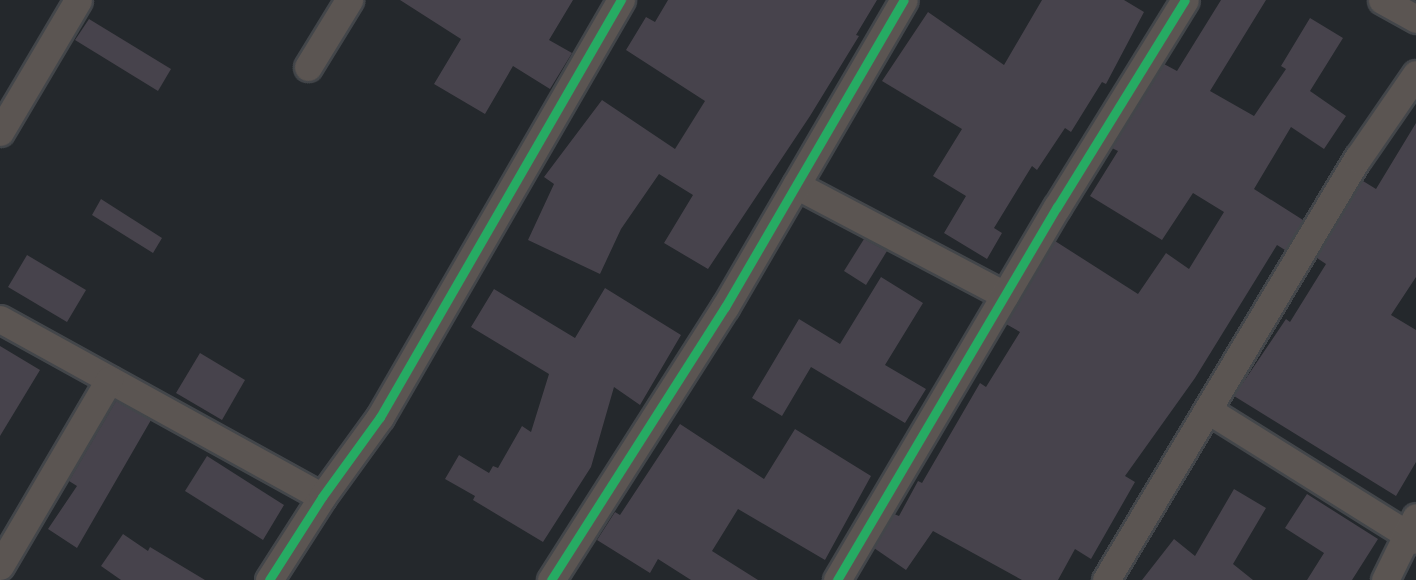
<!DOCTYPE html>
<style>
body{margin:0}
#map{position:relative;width:1416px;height:580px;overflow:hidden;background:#24282c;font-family:"Roboto Serif",serif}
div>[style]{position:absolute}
.building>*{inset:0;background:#47434c}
.roads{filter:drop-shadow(2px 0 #43464a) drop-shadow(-2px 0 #43464a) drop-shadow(0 2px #43464a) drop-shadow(0 -2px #43464a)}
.minor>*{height:27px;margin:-13.5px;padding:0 13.5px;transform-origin:13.5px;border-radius:13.5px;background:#5b5552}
.cycleway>*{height:9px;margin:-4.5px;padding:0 4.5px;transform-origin:4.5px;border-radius:4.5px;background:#26ab63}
span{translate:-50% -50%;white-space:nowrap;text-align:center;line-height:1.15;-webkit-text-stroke:4.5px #21272f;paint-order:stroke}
</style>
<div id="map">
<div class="building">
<i style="clip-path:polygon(400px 0,573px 0,549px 40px,572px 53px,550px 89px,513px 66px,485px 114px,434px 84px,461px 39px)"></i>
<i style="clip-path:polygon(668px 0,877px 0,856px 35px,859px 36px,810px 116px,708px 269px,664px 243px,693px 195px,659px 174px,621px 229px,600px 274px,528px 240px,554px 184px,544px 177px,602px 100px,675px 149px,705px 101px,626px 50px,646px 17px,655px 22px)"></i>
<i style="clip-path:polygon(1042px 0,1124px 0,1144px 12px,1106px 84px,1102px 82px,1071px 132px,1065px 128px,1037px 170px,1032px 166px,994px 228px,1002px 233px,987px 259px,944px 233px,966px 196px,933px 176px,962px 129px,882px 81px,928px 12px,1004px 65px)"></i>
<i style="clip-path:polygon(1221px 0,1266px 0,1210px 91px,1254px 116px,1286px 69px,1281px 66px,1310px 18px,1343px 38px,1310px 91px,1346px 116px,1324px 149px,1291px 127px,1254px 189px,1303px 220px,1285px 250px,1277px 245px,1195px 378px,1125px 476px,1135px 482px,1091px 559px,1075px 549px,1058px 580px,1022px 580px,933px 531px,906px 570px,874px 548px,894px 514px,899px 516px,918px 481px,922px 483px,980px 383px,986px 387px,1020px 332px,1006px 324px,1055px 241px,1138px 294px,1166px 253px,1189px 269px,1224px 212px,1193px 193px,1162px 240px,1090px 196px,1118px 151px,1112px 148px,1164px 64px,1177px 71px)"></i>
<i style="clip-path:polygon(89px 19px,171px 69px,158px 91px,75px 40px)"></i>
<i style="clip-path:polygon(1416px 123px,1416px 277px,1391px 315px,1416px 330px,1416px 462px,1396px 496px,1234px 396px,1286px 319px,1290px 322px,1326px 264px,1317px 258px,1363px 181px,1376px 189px)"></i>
<i style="clip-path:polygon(101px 199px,162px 238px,153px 253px,92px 215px)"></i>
<i style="clip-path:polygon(864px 239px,887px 251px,866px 285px,844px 271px)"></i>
<i style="clip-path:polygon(27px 255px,86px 290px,67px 322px,8px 287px)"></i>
<i style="clip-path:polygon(881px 277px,923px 303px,885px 365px,926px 389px,905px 423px,811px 367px,782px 416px,752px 398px,799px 319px,840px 344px)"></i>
<i style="clip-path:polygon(605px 288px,681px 335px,640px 405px,614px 387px,591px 467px,543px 542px,473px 500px,475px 496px,445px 479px,459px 455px,489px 473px,493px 466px,498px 468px,522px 426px,531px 432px,549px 374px,471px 327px,494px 289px,575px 338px)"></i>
<i style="clip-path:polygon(0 346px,40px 370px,0 436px)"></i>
<i style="clip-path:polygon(200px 353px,245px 380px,222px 420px,176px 393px)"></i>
<i style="clip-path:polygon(116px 401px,151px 420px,77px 548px,48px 529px,77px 486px,69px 481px)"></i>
<i style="clip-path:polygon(680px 424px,764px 479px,795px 429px,871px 476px,825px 560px,738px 509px,712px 551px,758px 580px,691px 580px,658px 559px,650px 573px,597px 540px,615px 512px,620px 515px)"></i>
<i style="clip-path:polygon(207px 456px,284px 505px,263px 540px,185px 491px)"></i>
<i style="clip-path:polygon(1234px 489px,1266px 508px,1233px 564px,1253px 580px,1142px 580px,1174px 539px,1195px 556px)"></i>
<i style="clip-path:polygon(1307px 494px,1378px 539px,1352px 580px,1307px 580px,1324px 553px,1285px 528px)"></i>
<i style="clip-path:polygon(123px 534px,148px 551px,150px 547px,205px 580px,121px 580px,101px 566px)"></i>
</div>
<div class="roads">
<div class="minor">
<i style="left:1382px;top:0;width:39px;rotate:29deg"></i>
<i style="left:308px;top:67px;width:79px;rotate:-58.5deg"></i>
<i style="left:0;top:132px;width:153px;rotate:-59.4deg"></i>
<i style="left:796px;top:185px;width:236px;rotate:27.8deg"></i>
<i style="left:0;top:319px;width:368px;rotate:28.9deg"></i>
<i style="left:1208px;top:410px;width:245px;rotate:32deg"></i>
<i style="left:0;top:566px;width:216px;rotate:-59.6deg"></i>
<i style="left:269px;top:580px;width:98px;rotate:-57.4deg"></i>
<i style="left:322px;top:497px;width:99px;rotate:-54.1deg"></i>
<i style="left:380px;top:417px;width:482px;rotate:-60deg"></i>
<i style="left:551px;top:580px;width:324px;rotate:-57.5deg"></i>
<i style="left:725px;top:307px;width:355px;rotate:-59.8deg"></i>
<i style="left:837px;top:580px;width:433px;rotate:-59.5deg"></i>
<i style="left:1057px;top:207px;width:243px;rotate:-58.3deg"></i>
<i style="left:1106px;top:580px;width:492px;rotate:-59.2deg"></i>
<i style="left:1358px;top:158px;width:102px;rotate:-55.4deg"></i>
<i style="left:1385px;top:580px;width:70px;rotate:-63.8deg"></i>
</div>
</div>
<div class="cycleway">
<i style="left:269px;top:580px;width:98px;rotate:-57.4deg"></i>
<i style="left:322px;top:497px;width:99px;rotate:-54.1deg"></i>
<i style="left:380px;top:417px;width:482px;rotate:-60deg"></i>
<i style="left:551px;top:580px;width:324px;rotate:-57.5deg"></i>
<i style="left:725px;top:307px;width:355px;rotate:-59.8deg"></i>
<i style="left:837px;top:580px;width:433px;rotate:-59.5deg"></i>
<i style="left:1057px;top:207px;width:243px;rotate:-58.3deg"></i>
</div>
</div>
